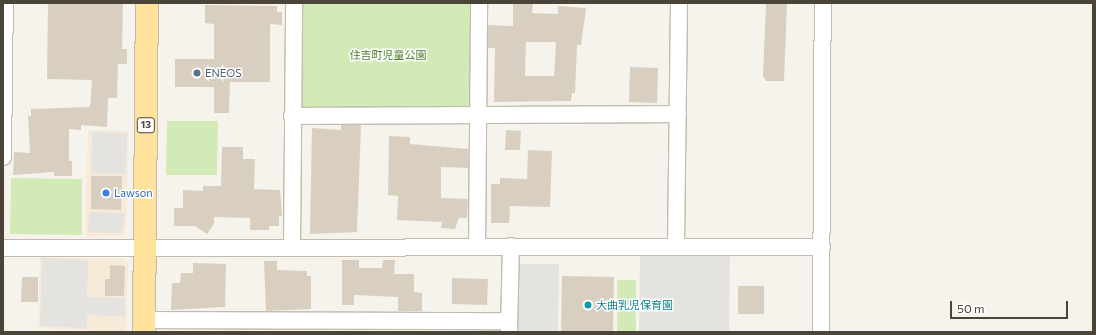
<!DOCTYPE html>
<meta charset="utf-8">
<style>
body{margin:0}
#map{position:relative;width:1096px;height:335px;overflow:hidden;background:#f6f3ec;font-family:Commissioner,"Noto Sans JP",sans-serif}
div>[style]{position:absolute}
.commercial>*{inset:0;background:#f7ead8}
.green>*{inset:0;background:#d2eab5}
.parking>*{inset:0;background:#e5e3e0}
.building>*{inset:0;background:#d8cfc1}
.roads{filter:drop-shadow(1px 0 #c2bbae) drop-shadow(-1px 0 #c2bbae) drop-shadow(0 1px #c2bbae) drop-shadow(0 -1px #c2bbae)}
.minor>*{height:16px;margin:-8px;padding:0 8px;transform-origin:8px;border-radius:8px;background:#fff}
.primary>*{height:22px;margin:-11px;padding:0 11px;transform-origin:11px;border-radius:11px;background:#ffe39c}
.dots>*{width:11px;height:11px;translate:-50% -50%;box-sizing:border-box;border:2px solid #fff;border-radius:50%}
span{translate:-50% -50%;white-space:nowrap;text-align:center;line-height:1.15;-webkit-text-stroke:3px #fff;paint-order:stroke}
.shield-label span{padding:1px 3px;background:#fff;border:1px solid;border-radius:3px;-webkit-text-stroke-width:0}
.shield-label{font-size:10px;color:#4b4439;font-weight:700}
.park-label{font-size:11px;color:#4a7f2a}
.service-label{font-size:11px;color:#4e5e75}
.left{translate:0 -50%;text-align:left}
.shop-label{font-size:11px;color:#366cbe}
.culture-label{font-size:11px;color:#0d838f}
.frame{position:absolute;inset:0;border:4px solid #4b4439;pointer-events:none}
.scale{position:absolute;left:950px;top:301px;width:118px;height:18px;box-sizing:border-box;border:2px solid #4b4439;border-top:0;padding-left:5px;font-size:12px;line-height:14px;white-space:nowrap;color:#4b4439;-webkit-text-stroke:3px #fff;paint-order:stroke}
</style>
<div id="map">
<div class="commercial">
<i style="clip-path:polygon(88px 130px,129px 131px,126px 227px,123px 237px,85px 236px)"></i>
<i style="clip-path:polygon(40px 257px,124px 259px,128px 263px,126px 332px,38px 328px)"></i>
</div>
<div class="green">
<i style="clip-path:polygon(299px 3px,473px 3px,472px 109px,298px 108px)"></i>
<i style="clip-path:polygon(167px 121px,218px 121px,217px 175px,166px 175px)"></i>
<i style="clip-path:polygon(11px 178px,82px 179px,82px 235px,10px 234px)"></i>
<i style="clip-path:polygon(617px 280px,636px 280px,636px 332px,617px 332px)"></i>
</div>
<div class="parking">
<i style="clip-path:polygon(92px 132px,127px 133px,126px 174px,91px 173px)"></i>
<i style="clip-path:polygon(89px 212px,125px 213px,122px 233px,88px 232px)"></i>
<i style="clip-path:polygon(640px 254px,730px 255px,729px 332px,639px 332px)"></i>
<i style="clip-path:polygon(42px 258px,88px 260px,87px 297px,125px 298px,125px 316px,87px 315px,87px 328px,40px 326px)"></i>
<i style="clip-path:polygon(518px 264px,559px 264px,558px 332px,517px 332px)"></i>
</div>
<div class="building">
<i style="clip-path:polygon(48px 3px,123px 3px,122px 49px,127px 49px,127px 64px,118px 64px,117px 98px,108px 98px,107px 127px,81px 125px,81px 130px,69px 129px,69px 161px,72px 161px,72px 176px,54px 176px,54px 172px,13px 175px,14px 152px,30px 153px,28px 116px,31px 116px,31px 109px,90px 107px,92px 80px,47px 79px)"></i>
<i style="clip-path:polygon(766px 3px,787px 3px,784px 81px,766px 81px,763px 76px)"></i>
<i style="clip-path:polygon(evenodd,513px 4px,533px 4px,532px 13px,558px 14px,558px 6px,586px 8px,581px 45px,577px 45px,575px 93px,572px 93px,571px 101px,494px 102px,495px 48px,488px 48px,488px 25px,513px 26px,513px 4px,526px 42px,556px 42px,554px 76px,525px 76px,526px 42px)"></i>
<i style="clip-path:polygon(205px 5px,277px 6px,277px 12px,282px 12px,282px 25px,270px 24px,270px 82px,230px 82px,229px 113px,214px 113px,214px 87px,175px 87px,175px 59px,214px 59px,214px 24px,205px 23px)"></i>
<i style="clip-path:polygon(630px 67px,658px 68px,657px 103px,629px 102px)"></i>
<i style="clip-path:polygon(341px 125px,361px 125px,357px 232px,310px 234px,312px 128px,341px 130px)"></i>
<i style="clip-path:polygon(506px 130px,521px 131px,520px 150px,505px 150px)"></i>
<i style="clip-path:polygon(389px 136px,410px 137px,410px 144px,468px 149px,468px 168px,441px 167px,441px 198px,468px 199px,467px 218px,459px 218px,455px 229px,441px 228px,442px 222px,397px 220px,398px 196px,388px 195px)"></i>
<i style="clip-path:polygon(222px 147px,243px 147px,243px 159px,255px 159px,254px 189px,280px 190px,282px 216px,279px 216px,279px 226px,269px 226px,269px 230px,250px 230px,250px 218px,214px 217px,214px 224px,207px 234px,195px 226px,174px 226px,174px 208px,183px 208px,183px 190px,203px 191px,203px 186px,221px 186px)"></i>
<i style="clip-path:polygon(528px 150px,552px 151px,550px 207px,510px 206px,509px 223px,491px 223px,491px 184px,500px 184px,500px 178px,527px 179px)"></i>
<i style="clip-path:polygon(91px 176px,122px 176px,121px 210px,91px 209px)"></i>
<i style="clip-path:polygon(342px 260px,359px 260px,359px 268px,382px 268px,383px 260px,395px 260px,394px 274px,414px 274px,414px 292px,422px 293px,422px 311px,398px 311px,398px 297px,354px 295px,354px 305px,342px 305px)"></i>
<i style="clip-path:polygon(264px 261px,277px 261px,277px 270px,307px 271px,307px 276px,311px 276px,311px 309px,266px 311px)"></i>
<i style="clip-path:polygon(193px 263px,226px 264px,225px 307px,171px 310px,172px 283px,180px 283px,181px 273px,193px 273px)"></i>
<i style="clip-path:polygon(110px 265px,125px 266px,124px 296px,105px 296px,105px 279px,110px 279px)"></i>
<i style="clip-path:polygon(562px 276px,614px 277px,613px 332px,561px 332px)"></i>
<i style="clip-path:polygon(22px 277px,38px 277px,38px 302px,21px 302px)"></i>
<i style="clip-path:polygon(452px 278px,488px 279px,487px 305px,452px 304px)"></i>
<i style="clip-path:polygon(738px 286px,764px 286px,764px 314px,738px 314px)"></i>
</div>
<div class="roads">
<div class="minor">
<i style="left:292px;top:116px;width:386px;rotate:-0.3deg"></i>
<i style="left:3px;top:157px;width:154px;rotate:-89.3deg"></i>
<i style="left:292px;top:247px;width:244px;rotate:-89.5deg"></i>
<i style="left:477px;top:247px;width:244px;rotate:-89.5deg"></i>
<i style="left:676px;top:247px;width:244px;rotate:-89.3deg"></i>
<i style="left:3px;top:248px;width:819px;rotate:-0.07deg"></i>
<i style="left:144px;top:320px;width:365px;rotate:0.2deg"></i>
<i style="left:509px;top:331px;width:85px;rotate:-88.7deg"></i>
<i style="left:821px;top:332px;width:329px;rotate:-89.7deg"></i>
</div>
<div class="primary">
<i style="left:144px;top:332px;width:329px;rotate:-89.5deg"></i>
</div>
</div>
<div class="dots">
<i style="left:197px;top:73px;background:#5c6f8a"></i>
<i style="left:106px;top:193px;background:#3f7fe0"></i>
<i style="left:588px;top:305px;background:#0f9aa8"></i>
</div>
<div class="shield-label">
<span style="left:146px;top:125px">13</span>
</div>
<div class="park-label">
<span style="left:388px;top:55px">住吉町児童公園</span>
</div>
<div class="service-label">
<span class="left" style="left:205px;top:73px">ENEOS</span>
</div>
<div class="shop-label">
<span class="left" style="left:114px;top:193px">Lawson</span>
</div>
<div class="culture-label">
<span class="left" style="left:596px;top:305px">大曲乳児保育園</span>
</div>
<div class="frame"></div>
<div class="scale">50 m</div>
</div>
